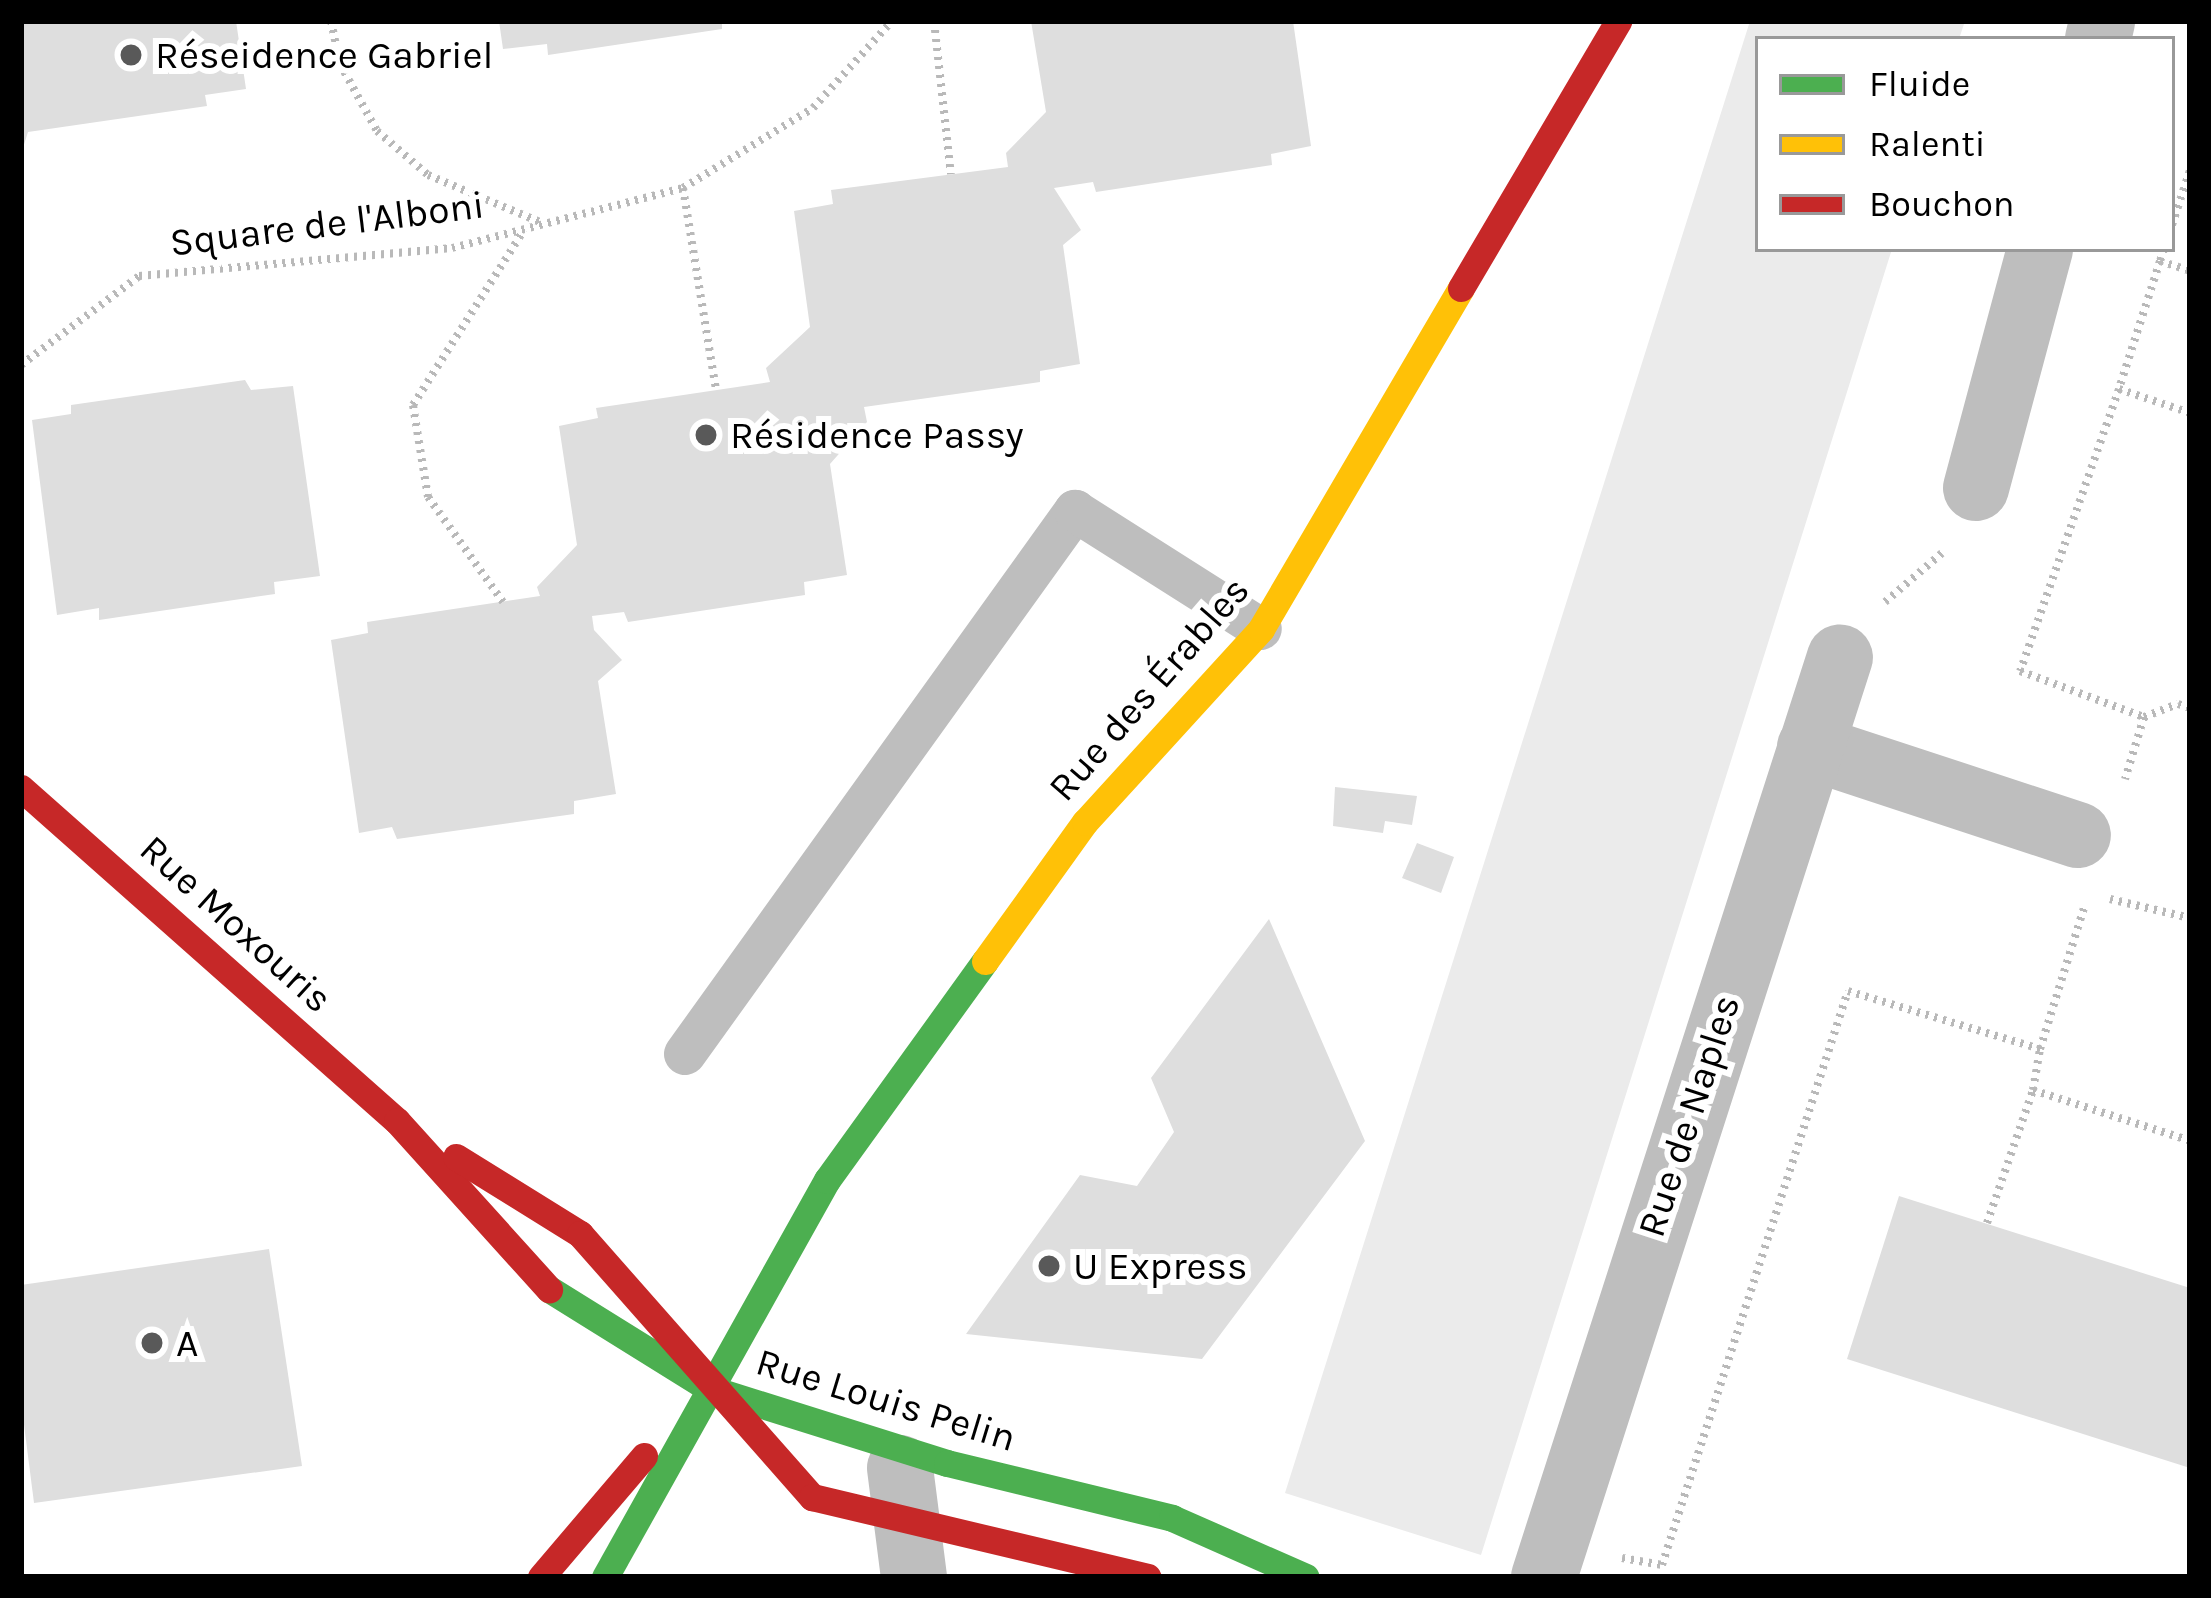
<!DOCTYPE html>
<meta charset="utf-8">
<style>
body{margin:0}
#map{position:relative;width:2211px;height:1598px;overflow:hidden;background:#fff;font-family:Karla,sans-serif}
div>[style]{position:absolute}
.green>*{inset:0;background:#ebebeb}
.building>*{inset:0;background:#dedede}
.path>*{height:8px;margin-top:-4px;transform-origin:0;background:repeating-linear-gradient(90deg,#b9b9b9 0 3px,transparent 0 9px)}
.lane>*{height:42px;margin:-21px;padding:0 21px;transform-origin:21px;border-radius:21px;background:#bebebe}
.street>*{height:66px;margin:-33px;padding:0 33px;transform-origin:33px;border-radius:33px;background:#bebebe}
.fast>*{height:27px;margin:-13.5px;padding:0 13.5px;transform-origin:13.5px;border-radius:13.5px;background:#4caf50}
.slow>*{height:27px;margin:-13.5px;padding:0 13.5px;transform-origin:13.5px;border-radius:13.5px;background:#ffc107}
.jam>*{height:27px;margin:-13.5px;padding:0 13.5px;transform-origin:13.5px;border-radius:13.5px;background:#c62828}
.dots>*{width:33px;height:33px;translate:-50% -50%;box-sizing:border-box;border:6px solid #fff;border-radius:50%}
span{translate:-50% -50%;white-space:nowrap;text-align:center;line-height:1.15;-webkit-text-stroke:12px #fff;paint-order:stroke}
.poi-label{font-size:39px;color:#000}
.left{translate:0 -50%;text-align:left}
.street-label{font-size:39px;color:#000}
.frame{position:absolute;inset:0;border:24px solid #000;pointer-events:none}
.legend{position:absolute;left:1755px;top:36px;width:420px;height:216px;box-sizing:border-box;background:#fff;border:3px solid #999;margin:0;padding:15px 21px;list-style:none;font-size:36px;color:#000}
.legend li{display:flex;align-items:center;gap:24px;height:60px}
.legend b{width:60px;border:3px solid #999}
</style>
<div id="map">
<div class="green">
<i style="clip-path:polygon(1750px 21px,1965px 21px,1959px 39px,1758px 39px,1758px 249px,1892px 249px,1481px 1555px,1285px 1493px)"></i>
</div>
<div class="building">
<i style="clip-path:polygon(21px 21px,236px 21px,246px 89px,205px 95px,207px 106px,28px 132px,21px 154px)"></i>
<i style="clip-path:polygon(499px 21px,722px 21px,722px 29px,548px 55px,547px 44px,503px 49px)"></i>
<i style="clip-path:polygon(1031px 21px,1293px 21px,1311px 146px,1271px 154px,1272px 165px,1096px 192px,1093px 182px,1054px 188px,1081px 230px,1063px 245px,1080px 364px,1040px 371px,1040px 382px,864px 407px,867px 422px,830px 464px,847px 575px,804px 582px,805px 595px,628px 622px,624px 612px,592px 616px,594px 630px,622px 660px,598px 681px,616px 794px,574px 801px,574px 814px,397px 839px,392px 827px,359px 833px,331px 640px,368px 633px,367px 622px,540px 596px,537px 587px,577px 545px,559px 426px,598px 418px,596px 408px,770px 382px,766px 368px,810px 327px,794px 211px,833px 204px,831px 190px,1008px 167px,1006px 153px,1046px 112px)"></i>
<i style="clip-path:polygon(245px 380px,251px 390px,293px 386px,320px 576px,274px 582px,275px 594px,99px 620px,99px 608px,57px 615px,32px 420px,71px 414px,71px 405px)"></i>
<i style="clip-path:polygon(1335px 787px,1417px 796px,1412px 825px,1385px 821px,1383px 833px,1333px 826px)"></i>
<i style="clip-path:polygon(1417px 843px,1454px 857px,1441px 893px,1402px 878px)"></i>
<i style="clip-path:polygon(1269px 919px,1365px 1141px,1202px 1359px,966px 1334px,1080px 1175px,1137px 1186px,1174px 1132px,1151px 1078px)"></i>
<i style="clip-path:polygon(1899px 1196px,2190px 1288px,2190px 1468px,1847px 1359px)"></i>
<i style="clip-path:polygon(269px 1249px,302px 1466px,34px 1503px,21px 1401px,21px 1285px)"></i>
</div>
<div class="path">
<i style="left:331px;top:21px;width:44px;rotate:78.2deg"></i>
<i style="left:340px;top:64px;width:77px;rotate:61.1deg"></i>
<i style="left:377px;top:131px;width:67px;rotate:40.8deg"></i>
<i style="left:428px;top:175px;width:124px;rotate:22.8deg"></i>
<i style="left:934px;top:21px;width:154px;rotate:83.7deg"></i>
<i style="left:683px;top:188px;width:205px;rotate:80.7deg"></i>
<i style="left:2172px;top:225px;width:58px;rotate:-71.9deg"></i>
<i style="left:2164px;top:249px;width:13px;rotate:108deg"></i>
<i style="left:2160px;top:261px;width:32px;rotate:18deg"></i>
<i style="left:2160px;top:261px;width:134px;rotate:107.8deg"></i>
<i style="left:2119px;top:389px;width:75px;rotate:18.7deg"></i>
<i style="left:21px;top:365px;width:148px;rotate:-37deg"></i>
<i style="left:139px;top:276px;width:314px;rotate:-5.1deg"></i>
<i style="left:452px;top:248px;width:239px;rotate:-14.6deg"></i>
<i style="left:683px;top:188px;width:153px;rotate:-31.6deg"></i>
<i style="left:813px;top:108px;width:118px;rotate:-47.8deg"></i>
<i style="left:2119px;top:389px;width:299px;rotate:109.3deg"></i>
<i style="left:2020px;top:671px;width:132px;rotate:20.4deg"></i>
<i style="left:2144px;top:717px;width:65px;rotate:107deg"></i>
<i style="left:503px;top:602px;width:129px;rotate:-125.5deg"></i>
<i style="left:428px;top:497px;width:93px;rotate:-99.3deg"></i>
<i style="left:413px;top:405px;width:207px;rotate:-57.6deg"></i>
<i style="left:1885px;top:602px;width:75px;rotate:-40.7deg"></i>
<i style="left:2144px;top:717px;width:36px;rotate:-21deg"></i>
<i style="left:2178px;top:704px;width:13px;rotate:18deg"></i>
<i style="left:2110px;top:899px;width:82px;rotate:13.4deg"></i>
<i style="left:2033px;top:1090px;width:42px;rotate:-80.3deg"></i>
<i style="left:1987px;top:1223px;width:141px;rotate:-70.9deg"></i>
<i style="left:2033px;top:1090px;width:163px;rotate:17.9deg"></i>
<i style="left:1622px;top:1558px;width:41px;rotate:9.9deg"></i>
<i style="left:1662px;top:1565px;width:603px;rotate:-72.05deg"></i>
<i style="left:1848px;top:991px;width:201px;rotate:16.8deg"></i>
<i style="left:2040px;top:1049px;width:148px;rotate:-72.7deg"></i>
</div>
<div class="lane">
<i style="left:685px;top:1054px;width:669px;rotate:-54.31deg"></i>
<i style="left:1075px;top:511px;width:220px;rotate:32.4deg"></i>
</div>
<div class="street">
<i style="left:2098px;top:39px;width:18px;rotate:-77deg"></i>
<i style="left:1976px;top:488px;width:247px;rotate:-75deg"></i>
<i style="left:1810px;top:747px;width:282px;rotate:18.2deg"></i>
<i style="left:900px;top:1468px;width:110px;rotate:82.7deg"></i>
<i style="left:1544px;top:1577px;width:966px;rotate:-72.16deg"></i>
</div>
<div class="fast">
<i style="left:549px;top:1289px;width:187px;rotate:31.9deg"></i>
<i style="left:708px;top:1388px;width:250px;rotate:17.4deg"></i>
<i style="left:947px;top:1463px;width:232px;rotate:13.7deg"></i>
<i style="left:1172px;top:1518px;width:146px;rotate:23.8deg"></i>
<i style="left:605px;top:1577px;width:455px;rotate:-60.8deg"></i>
<i style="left:827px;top:1180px;width:270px;rotate:-54.2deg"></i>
</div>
<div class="slow">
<i style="left:985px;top:961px;width:171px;rotate:-54.3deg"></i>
<i style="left:1085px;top:822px;width:261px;rotate:-47.6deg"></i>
<i style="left:1261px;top:629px;width:395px;rotate:-59.6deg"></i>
</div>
<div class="jam">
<i style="left:1461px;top:288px;width:310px;rotate:-59.5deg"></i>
<i style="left:21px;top:788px;width:502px;rotate:41.53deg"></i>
<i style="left:397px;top:1121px;width:227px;rotate:47.9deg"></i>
<i style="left:456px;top:1157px;width:146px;rotate:31.8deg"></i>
<i style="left:580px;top:1234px;width:351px;rotate:48.6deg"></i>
<i style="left:812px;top:1497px;width:345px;rotate:13.4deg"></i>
<i style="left:541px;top:1577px;width:159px;rotate:-49.6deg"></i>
</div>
<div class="dots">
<i style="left:131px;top:55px;background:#595959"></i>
<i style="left:706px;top:435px;background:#595959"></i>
<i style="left:1049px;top:1266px;background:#595959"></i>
<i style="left:152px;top:1343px;background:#595959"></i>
</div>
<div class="poi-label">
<span class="left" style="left:155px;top:55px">Réseidence Gabriel</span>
<span class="left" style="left:730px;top:435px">Résidence Passy</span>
<span class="left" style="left:1073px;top:1266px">U Express</span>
<span class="left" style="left:176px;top:1343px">A</span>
</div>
<div class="street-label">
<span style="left:327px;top:224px;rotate:-7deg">Square de l'Alboni</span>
<span style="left:1149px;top:689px;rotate:-49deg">Rue des Érables</span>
<span style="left:236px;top:924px;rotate:42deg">Rue Moxouris</span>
<span style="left:1689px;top:1116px;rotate:-72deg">Rue de Naples</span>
<span style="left:886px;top:1400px;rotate:17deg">Rue Louis Pelin</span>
</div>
<div class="frame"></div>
<ul class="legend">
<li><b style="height:15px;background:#4caf50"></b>Fluide</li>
<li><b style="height:15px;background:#ffc107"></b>Ralenti</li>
<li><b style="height:15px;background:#c62828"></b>Bouchon</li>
</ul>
</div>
